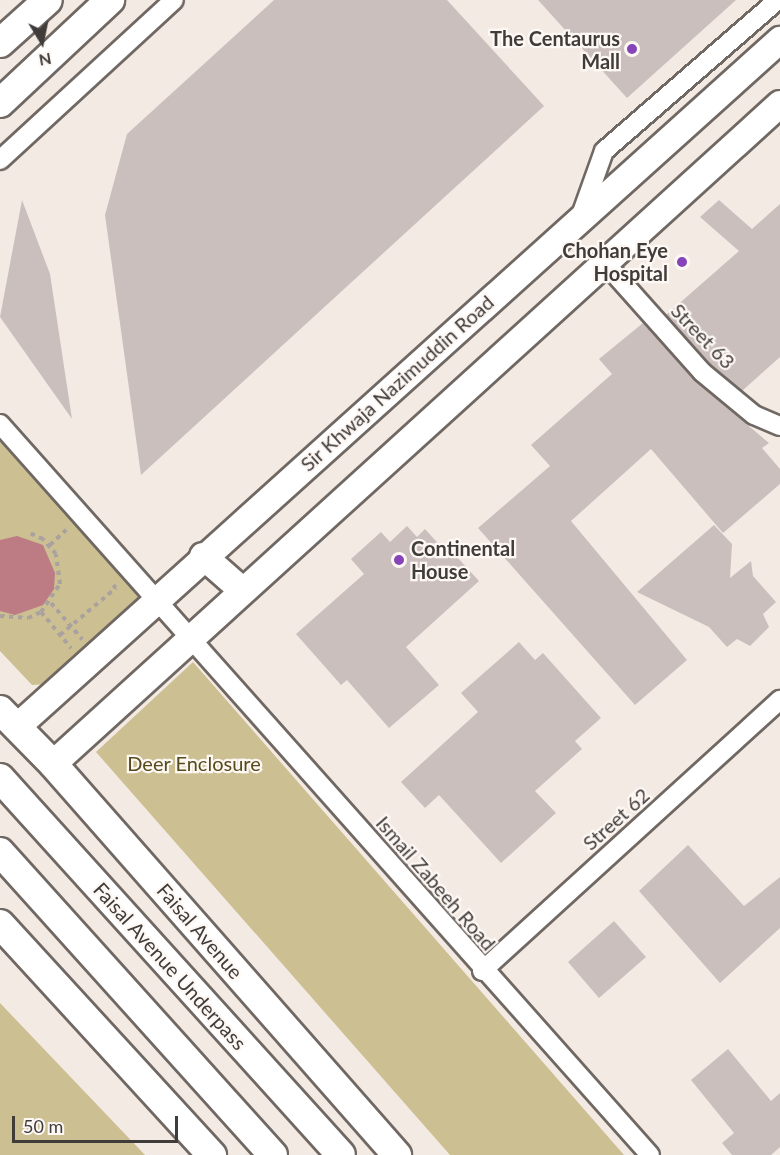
<!DOCTYPE html>
<style>
body{margin:0}
#map{position:relative;width:780px;height:1155px;overflow:hidden;background:#f4eae4;font-family:Lato,sans-serif}
div>[style]{position:absolute}
.green>*{inset:0;background:#ccbf92}
.water>*{inset:0;background:#bd7b84}
.building>*{inset:0;background:#cabfbd}
.path>*{height:4px;margin-top:-2px;transform-origin:0;background:repeating-linear-gradient(90deg,#aaa29e 0 4.5px,transparent 0 9px)}
.roads{filter:drop-shadow(2px 0 #706863) drop-shadow(-2px 0 #706863) drop-shadow(0 2px #706863) drop-shadow(0 -2px #706863)}
.street>*{height:18px;margin:-9px;padding:0 9px;transform-origin:9px;border-radius:9px;background:#fff}
.secondary>*{height:26px;margin:-13px;padding:0 13px;transform-origin:13px;border-radius:13px;background:#fff}
.primary>*{height:28px;margin:-14px;padding:0 14px;transform-origin:14px;border-radius:14px;background:#fff}
.dots>*{width:16px;height:16px;translate:-50% -50%;box-sizing:border-box;border:3px solid #fef8f5;border-radius:50%}
span{translate:-50% -50%;white-space:nowrap;text-align:center;line-height:1.15;-webkit-text-stroke:4.5px #fef8f5;paint-order:stroke}
.poi-label{font-size:20px;color:#403c3a;font-weight:700}
.right{translate:-100% -50%;text-align:right}
.left{translate:0 -50%;text-align:left}
.street-label{font-size:20px;color:#403c3a}
.park-label{font-size:20px;color:#574a1a}
.north{position:absolute;left:12px;top:12px;width:60px;height:60px;-webkit-text-stroke:4px #fef8f5;paint-order:stroke;rotate:170deg;font-size:16px;font-weight:700;line-height:24px;text-align:center;color:#403c3a}
.north::after{content:'';display:block;margin:auto;width:21px;height:27px;background:#403c3a;clip-path:polygon(50% 0,100% 100%,50% 72%,0 100%)}
.scale{position:absolute;left:12px;top:1116px;width:166px;height:27px;box-sizing:border-box;border:3px solid #403c3a;border-top:0;padding-left:8px;font-size:18px;line-height:21px;white-space:nowrap;color:#403c3a;-webkit-text-stroke:4px #fef8f5;paint-order:stroke}
</style>
<div id="map">
<div class="green">
<i style="clip-path:polygon(0 438px,145px 604px,51px 684px,32px 685px,0 651px)"></i>
<i style="clip-path:polygon(193px 662px,624px 1155px,450px 1155px,96px 752px)"></i>
<i style="clip-path:polygon(0 1003px,145px 1155px,0 1155px)"></i>
</div>
<div class="water">
<i style="clip-path:polygon(17px 536px,43px 545px,55px 573px,54px 589px,43px 605px,15px 615px,0 611px,0 540px)"></i>
</div>
<div class="building">
<i style="clip-path:polygon(274px 0,447px 0,544px 106px,141px 475px,105px 215px,127px 134px)"></i>
<i style="clip-path:polygon(538px 0,736px 0,627px 98px)"></i>
<i style="clip-path:polygon(22px 200px,50px 274px,72px 419px,0 317px)"></i>
<i style="clip-path:polygon(719px 200px,752px 229px,780px 204px,780px 357px,742px 391px,710px 364px,666px 315px,739px 251px,700px 217px)"></i>
<i style="clip-path:polygon(643px 323px,695px 381px,769px 443px,762px 448px,780px 469px,780px 484px,723px 533px,651px 449px,571px 521px,687px 660px,635px 705px,478px 528px,550px 466px,531px 445px,612px 374px,599px 359px)"></i>
<i style="clip-path:polygon(714px 525px,732px 544px,730px 578px,751px 561px,753px 576px,776px 602px,763px 614px,769px 627px,750px 646px,737px 639px,727px 647px,709px 627px,637px 592px)"></i>
<i style="clip-path:polygon(407px 526px,417px 537px,425px 529px,444px 550px,447px 546px,479px 581px,406px 647px,439px 685px,389px 728px,347px 680px,341px 685px,296px 634px,364px 574px,351px 559px,381px 532px,390px 542px)"></i>
<i style="clip-path:polygon(519px 642px,535px 660px,543px 653px,601px 718px,575px 741px,582px 749px,535px 791px,556px 813px,501px 863px,439px 795px,425px 808px,401px 782px,478px 712px,461px 693px)"></i>
<i style="clip-path:polygon(688px 845px,744px 906px,780px 877px,780px 928px,720px 983px,639px 891px)"></i>
<i style="clip-path:polygon(614px 921px,646px 957px,599px 998px,568px 962px)"></i>
<i style="clip-path:polygon(728px 1049px,771px 1101px,780px 1093px,780px 1147px,771px 1155px,732px 1155px,722px 1143px,734px 1133px,691px 1080px)"></i>
</div>
<div class="path">
<i style="left:50px;top:545px;width:26px;rotate:-43deg"></i>
<i style="left:51px;top:603px;width:48px;rotate:49.3deg"></i>
<i style="left:41px;top:612px;width:47px;rotate:50.2deg"></i>
<i style="left:0;top:616px;width:28px;rotate:4deg"></i>
<i style="left:28px;top:618px;width:14px;rotate:-25deg"></i>
<i style="left:41px;top:612px;width:34px;rotate:-56deg"></i>
<i style="left:60px;top:584px;width:30px;rotate:-98deg"></i>
<i style="left:56px;top:554px;width:20px;rotate:-131deg"></i>
<i style="left:43px;top:539px;width:17px;rotate:-156deg"></i>
<i style="left:60px;top:635px;width:73px;rotate:-40deg"></i>
<i style="left:116px;top:588px;width:4px;rotate:-135deg"></i>
</div>
<div class="roads">
<div class="street">
<i style="left:0;top:160px;width:236px;rotate:-42.6deg"></i>
<i style="left:580px;top:218px;width:71px;rotate:-70.3deg"></i>
<i style="left:604px;top:151px;width:230px;rotate:-41deg"></i>
<i style="left:605px;top:263px;width:146px;rotate:48.3deg"></i>
<i style="left:702px;top:372px;width:67px;rotate:39.6deg"></i>
<i style="left:754px;top:415px;width:28px;rotate:23deg"></i>
<i style="left:0;top:424px;width:978px;rotate:48.36deg"></i>
<i style="left:482px;top:971px;width:403px;rotate:-42.3deg"></i>
</div>
<div class="secondary">
<i style="left:203px;top:556px;width:53px;rotate:41.2deg"></i>
<i style="left:17px;top:727px;width:1027px;rotate:-42deg"></i>
<i style="left:53px;top:764px;width:982px;rotate:-42.23deg"></i>
</div>
<div class="primary">
<i style="left:0;top:43px;width:64px;rotate:-41.9deg"></i>
<i style="left:0;top:103px;width:151px;rotate:-43.1deg"></i>
<i style="left:0;top:710px;width:76px;rotate:45.5deg"></i>
<i style="left:53px;top:764px;width:521px;rotate:48.66deg"></i>
<i style="left:0;top:778px;width:508px;rotate:47.87deg"></i>
<i style="left:0;top:852px;width:408px;rotate:48deg"></i>
<i style="left:0;top:924px;width:314px;rotate:47.5deg"></i>
</div>
</div>
<div class="dots">
<i style="left:632px;top:49px;background:#8644b8"></i>
<i style="left:682px;top:262px;background:#8644b8"></i>
<i style="left:399px;top:560px;background:#8644b8"></i>
</div>
<div class="poi-label">
<span class="right" style="left:620px;top:50px">The Centaurus<br>Mall</span>
<span class="right" style="left:668px;top:262px">Chohan Eye<br>Hospital</span>
<span class="left" style="left:411px;top:560px">Continental<br>House</span>
</div>
<div class="street-label">
<span style="left:703px;top:336px;rotate:46deg">Street 63</span>
<span style="left:397px;top:383px;rotate:-42deg">Sir Khwaja Nazimuddin Road</span>
<span style="left:616px;top:819px;rotate:-42deg">Street 62</span>
<span style="left:436px;top:883px;rotate:49deg">Ismail Zabeeh Road</span>
<span style="left:200px;top:931px;rotate:49deg">Faisal Avenue</span>
<span style="left:170px;top:966px;rotate:48deg">Faisal Avenue Underpass</span>
</div>
<div class="park-label">
<span style="left:194px;top:763px">Deer Enclosure</span>
</div>
<div class="north">N</div>
<div class="scale">50 m</div>
</div>
